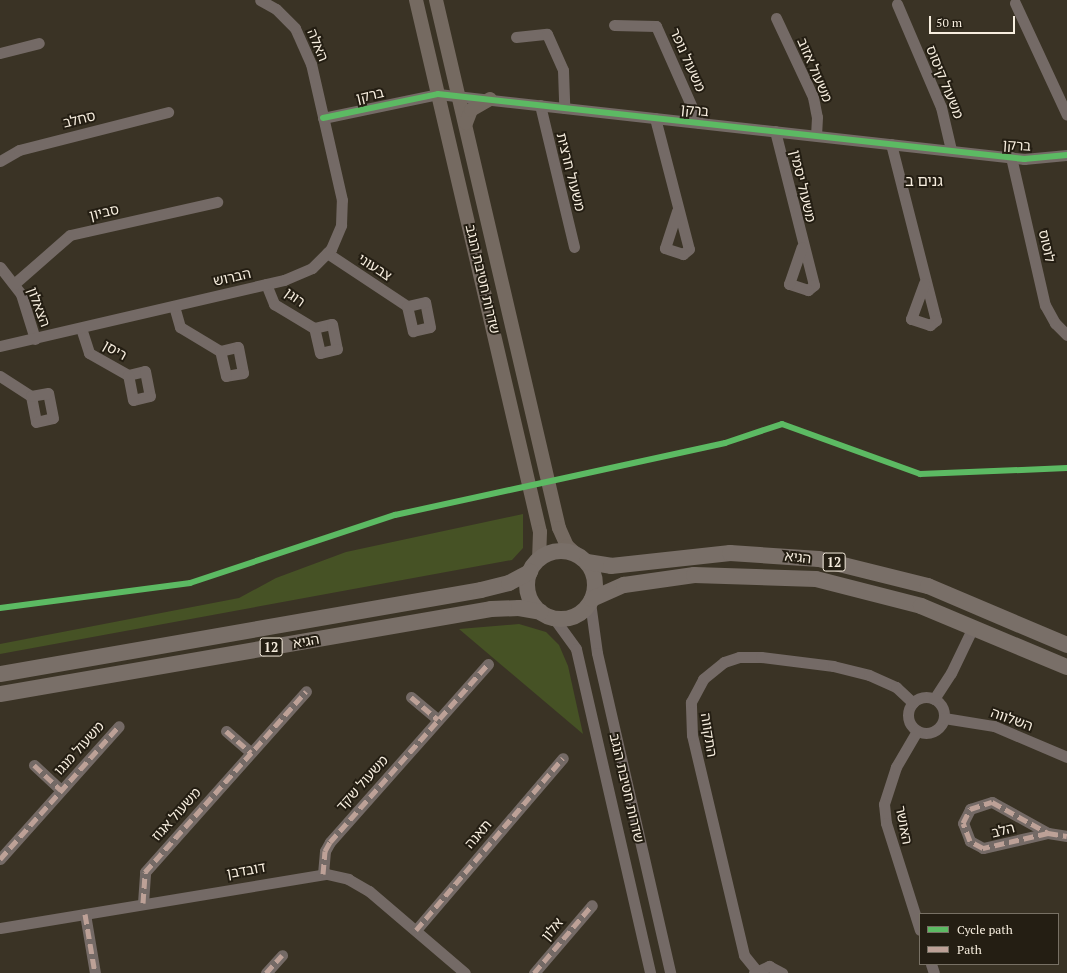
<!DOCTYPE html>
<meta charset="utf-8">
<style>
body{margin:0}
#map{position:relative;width:1067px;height:973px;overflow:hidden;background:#3a3325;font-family:"PT Serif","Noto Sans Hebrew",serif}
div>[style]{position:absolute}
.green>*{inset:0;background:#465225}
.minor>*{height:11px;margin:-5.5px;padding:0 5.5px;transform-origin:5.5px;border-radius:5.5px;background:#746a66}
.minor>.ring{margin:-5.5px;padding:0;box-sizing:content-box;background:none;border:11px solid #746a66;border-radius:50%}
.major>*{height:14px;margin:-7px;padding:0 7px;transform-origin:7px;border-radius:7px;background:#756a61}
.highway>*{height:16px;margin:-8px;padding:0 8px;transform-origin:8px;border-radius:8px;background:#796f68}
.highway>.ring{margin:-8px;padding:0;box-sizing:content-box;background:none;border:16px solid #796f68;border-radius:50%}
.quiet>*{height:5px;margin-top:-2.5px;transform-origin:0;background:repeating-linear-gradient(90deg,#bda197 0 10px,transparent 0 15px)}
.cycleway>*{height:6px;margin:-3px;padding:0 3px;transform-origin:3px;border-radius:3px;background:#5cba63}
span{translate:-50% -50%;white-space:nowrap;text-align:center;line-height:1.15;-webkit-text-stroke:4px #241e13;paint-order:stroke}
.shield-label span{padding:1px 3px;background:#241e13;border:1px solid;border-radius:3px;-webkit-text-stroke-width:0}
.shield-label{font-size:13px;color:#f7eedf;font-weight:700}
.street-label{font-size:14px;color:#f7eedf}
.neighbourhood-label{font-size:15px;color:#f7eedf}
.legend{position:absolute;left:919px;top:913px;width:140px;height:52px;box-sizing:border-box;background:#241e13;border:1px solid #787165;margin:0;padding:5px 7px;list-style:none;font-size:12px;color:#f7eedf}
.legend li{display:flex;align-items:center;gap:8px;height:20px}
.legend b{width:20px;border:1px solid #787165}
.scale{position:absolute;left:929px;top:16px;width:86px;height:18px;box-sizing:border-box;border:2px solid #f7eedf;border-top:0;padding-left:5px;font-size:12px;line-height:14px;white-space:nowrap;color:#f7eedf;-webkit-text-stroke:3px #241e13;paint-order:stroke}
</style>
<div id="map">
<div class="green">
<i style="clip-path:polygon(523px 514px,523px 548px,512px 560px,0 654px,0 644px,239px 598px,276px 578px,346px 552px)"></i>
<i style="clip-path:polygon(519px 624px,546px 632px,559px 645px,568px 666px,583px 734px,459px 629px)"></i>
</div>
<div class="minor">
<i style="left:1015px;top:3px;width:123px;rotate:65.1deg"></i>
<i style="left:897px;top:4px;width:112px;rotate:66.9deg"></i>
<i style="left:941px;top:107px;width:44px;rotate:76.9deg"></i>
<i style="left:776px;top:18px;width:87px;rotate:64.9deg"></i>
<i style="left:813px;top:97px;width:20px;rotate:79deg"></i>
<i style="left:817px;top:117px;width:18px;rotate:93deg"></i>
<i style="left:614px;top:25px;width:42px;rotate:1.4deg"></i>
<i style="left:656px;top:26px;width:106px;rotate:66.1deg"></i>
<i style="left:516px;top:37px;width:31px;rotate:-6deg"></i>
<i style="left:547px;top:34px;width:39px;rotate:66deg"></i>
<i style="left:563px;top:70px;width:38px;rotate:88deg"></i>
<i style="left:0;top:53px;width:40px;rotate:-14.4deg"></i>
<i style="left:540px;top:105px;width:146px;rotate:76.5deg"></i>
<i style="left:323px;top:118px;width:117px;rotate:-11.8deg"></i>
<i style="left:438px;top:94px;width:590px;rotate:6.33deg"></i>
<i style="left:1024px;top:159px;width:43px;rotate:-5.3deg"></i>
<i style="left:655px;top:118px;width:135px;rotate:75.5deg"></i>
<i style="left:689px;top:249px;width:8px;rotate:140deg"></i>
<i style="left:683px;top:254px;width:19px;rotate:-162deg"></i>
<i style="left:665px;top:248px;width:39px;rotate:-72deg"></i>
<i style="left:775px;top:131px;width:159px;rotate:75.8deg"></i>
<i style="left:814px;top:285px;width:8px;rotate:140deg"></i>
<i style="left:808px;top:290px;width:20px;rotate:-162deg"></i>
<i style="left:789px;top:284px;width:39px;rotate:-71deg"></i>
<i style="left:891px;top:144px;width:182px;rotate:75.7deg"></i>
<i style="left:936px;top:320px;width:8px;rotate:140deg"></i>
<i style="left:930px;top:325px;width:20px;rotate:-162deg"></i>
<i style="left:911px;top:319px;width:38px;rotate:-70deg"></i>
<i style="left:1011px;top:157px;width:152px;rotate:77.1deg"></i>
<i style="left:1045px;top:305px;width:21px;rotate:61deg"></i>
<i style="left:1055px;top:323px;width:17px;rotate:45deg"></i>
<i style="left:0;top:161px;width:22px;rotate:-30deg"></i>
<i style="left:19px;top:150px;width:154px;rotate:-14.3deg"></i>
<i style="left:327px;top:253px;width:96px;rotate:33.5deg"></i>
<i style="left:407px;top:306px;width:26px;rotate:77deg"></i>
<i style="left:413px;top:331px;width:17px;rotate:-13deg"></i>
<i style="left:430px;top:327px;width:25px;rotate:-101deg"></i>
<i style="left:425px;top:302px;width:18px;rotate:167deg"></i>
<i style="left:0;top:267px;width:34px;rotate:52deg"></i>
<i style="left:21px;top:294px;width:47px;rotate:72.7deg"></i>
<i style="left:14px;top:284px;width:74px;rotate:-41.2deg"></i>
<i style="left:70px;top:235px;width:151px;rotate:-12.7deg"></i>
<i style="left:266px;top:284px;width:22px;rotate:68deg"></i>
<i style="left:274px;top:304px;width:47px;rotate:31deg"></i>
<i style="left:314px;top:328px;width:18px;rotate:-13deg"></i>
<i style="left:332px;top:324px;width:25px;rotate:79deg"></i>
<i style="left:337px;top:349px;width:17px;rotate:167deg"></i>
<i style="left:320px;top:353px;width:26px;rotate:-103deg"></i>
<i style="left:174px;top:306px;width:22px;rotate:74deg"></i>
<i style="left:180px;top:327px;width:47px;rotate:31deg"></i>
<i style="left:220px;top:351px;width:18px;rotate:-13deg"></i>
<i style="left:238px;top:347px;width:26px;rotate:79deg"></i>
<i style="left:243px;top:373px;width:17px;rotate:170deg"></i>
<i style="left:226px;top:376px;width:26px;rotate:-103deg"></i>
<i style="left:81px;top:328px;width:26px;rotate:72deg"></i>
<i style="left:89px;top:353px;width:45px;rotate:29.4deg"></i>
<i style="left:128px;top:375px;width:17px;rotate:-13deg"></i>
<i style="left:145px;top:371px;width:25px;rotate:79deg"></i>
<i style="left:150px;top:396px;width:17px;rotate:167deg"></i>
<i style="left:133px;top:400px;width:25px;rotate:-101deg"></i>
<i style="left:0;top:346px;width:292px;rotate:-13.1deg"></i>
<i style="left:284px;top:280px;width:30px;rotate:-23deg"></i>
<i style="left:312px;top:268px;width:27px;rotate:-45deg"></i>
<i style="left:331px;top:249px;width:26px;rotate:-67deg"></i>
<i style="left:341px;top:225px;width:25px;rotate:-88deg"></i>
<i style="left:342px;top:200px;width:139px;rotate:-102.8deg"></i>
<i style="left:311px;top:64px;width:39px;rotate:-114deg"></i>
<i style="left:295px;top:28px;width:27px;rotate:-135deg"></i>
<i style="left:276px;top:9px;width:18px;rotate:-151deg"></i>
<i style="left:0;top:376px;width:37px;rotate:33deg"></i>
<i style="left:31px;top:396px;width:26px;rotate:79deg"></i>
<i style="left:36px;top:422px;width:17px;rotate:-13deg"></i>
<i style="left:53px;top:418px;width:25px;rotate:-101deg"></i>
<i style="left:48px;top:393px;width:17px;rotate:170deg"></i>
<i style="left:590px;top:602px;width:51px;rotate:82.2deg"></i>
<i style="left:597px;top:653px;width:328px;rotate:77.1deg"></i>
<i style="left:553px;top:617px;width:39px;rotate:54deg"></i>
<i style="left:576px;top:649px;width:332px;rotate:77.1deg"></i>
<i style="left:411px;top:697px;width:35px;rotate:40deg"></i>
<i class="ring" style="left:908px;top:697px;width:25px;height:25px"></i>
<i style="left:934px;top:699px;width:31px;rotate:-57deg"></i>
<i style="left:951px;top:673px;width:51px;rotate:-64.4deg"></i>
<i style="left:944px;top:718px;width:51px;rotate:9.1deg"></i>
<i style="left:994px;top:726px;width:79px;rotate:23deg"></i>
<i style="left:226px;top:731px;width:33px;rotate:41deg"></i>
<i style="left:917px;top:731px;width:42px;rotate:120.3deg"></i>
<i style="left:896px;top:767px;width:39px;rotate:108deg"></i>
<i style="left:884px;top:804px;width:19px;rotate:84deg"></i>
<i style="left:886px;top:823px;width:112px;rotate:72.4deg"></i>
<i style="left:34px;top:765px;width:37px;rotate:43deg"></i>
<i style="left:1048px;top:833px;width:67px;rotate:167deg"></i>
<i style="left:983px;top:848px;width:15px;rotate:-152deg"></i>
<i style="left:970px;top:841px;width:19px;rotate:-111deg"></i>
<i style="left:963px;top:823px;width:16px;rotate:-63deg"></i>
<i style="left:970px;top:809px;width:23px;rotate:-18deg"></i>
<i style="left:992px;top:802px;width:64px;rotate:29deg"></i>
<i style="left:1048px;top:833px;width:19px;rotate:9deg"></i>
<i style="left:0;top:859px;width:178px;rotate:-48.2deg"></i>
<i style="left:323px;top:874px;width:23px;rotate:-85deg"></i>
<i style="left:325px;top:851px;width:10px;rotate:-61deg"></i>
<i style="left:330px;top:842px;width:238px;rotate:-48.4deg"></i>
<i style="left:143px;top:903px;width:31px;rotate:-86deg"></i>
<i style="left:145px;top:872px;width:242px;rotate:-48.3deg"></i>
<i style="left:85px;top:914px;width:60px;rotate:80.4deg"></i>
<i style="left:0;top:928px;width:331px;rotate:-9.4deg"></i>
<i style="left:327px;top:874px;width:22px;rotate:13deg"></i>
<i style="left:348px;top:879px;width:24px;rotate:30deg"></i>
<i style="left:369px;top:891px;width:126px;rotate:40.5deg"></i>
<i style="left:416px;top:930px;width:226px;rotate:-49.5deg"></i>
<i style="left:931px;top:964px;width:9px;rotate:72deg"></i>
<i style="left:756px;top:970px;width:19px;rotate:-129deg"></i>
<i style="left:744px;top:955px;width:226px;rotate:-103.3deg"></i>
<i style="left:692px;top:735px;width:33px;rotate:-92deg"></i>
<i style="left:691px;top:702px;width:26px;rotate:-62deg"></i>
<i style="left:703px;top:679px;width:27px;rotate:-39deg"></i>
<i style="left:724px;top:662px;width:16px;rotate:-18deg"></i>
<i style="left:739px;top:657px;width:22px"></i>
<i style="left:761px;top:657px;width:73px;rotate:7.1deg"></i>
<i style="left:833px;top:666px;width:37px;rotate:14deg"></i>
<i style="left:869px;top:675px;width:30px;rotate:24deg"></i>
<i style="left:896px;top:687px;width:23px;rotate:43deg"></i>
<i style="left:266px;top:973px;width:24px;rotate:-48deg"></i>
<i style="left:534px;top:973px;width:89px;rotate:-49.5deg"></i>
<i style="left:754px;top:973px;width:17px;rotate:-25deg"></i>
<i style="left:769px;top:966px;width:15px;rotate:28deg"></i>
</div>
<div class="major">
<i style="left:416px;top:0;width:546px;rotate:76.88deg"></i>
<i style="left:540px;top:532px;width:27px;rotate:92deg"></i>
<i style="left:436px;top:0;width:542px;rotate:76.89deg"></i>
<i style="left:559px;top:528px;width:20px;rotate:66deg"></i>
<i style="left:567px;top:546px;width:12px;rotate:42deg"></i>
<i style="left:466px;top:123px;width:14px;rotate:-69deg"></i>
<i style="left:471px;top:110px;width:22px;rotate:-30deg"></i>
</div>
<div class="highway">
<i class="ring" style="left:527px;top:551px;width:52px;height:52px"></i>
<i style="left:587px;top:562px;width:24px;rotate:9deg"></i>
<i style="left:611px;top:566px;width:120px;rotate:-6.2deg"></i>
<i style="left:730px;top:553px;width:89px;rotate:3.9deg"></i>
<i style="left:819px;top:559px;width:112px;rotate:13.9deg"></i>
<i style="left:928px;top:586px;width:151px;rotate:23deg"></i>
<i style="left:592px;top:599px;width:35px;rotate:-24deg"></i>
<i style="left:624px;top:585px;width:71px;rotate:-8.1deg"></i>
<i style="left:694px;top:575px;width:122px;rotate:1.9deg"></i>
<i style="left:816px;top:579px;width:108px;rotate:14.4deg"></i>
<i style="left:921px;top:606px;width:158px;rotate:22.7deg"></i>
<i style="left:0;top:674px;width:488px;rotate:-9.9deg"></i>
<i style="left:481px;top:590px;width:29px;rotate:-14deg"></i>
<i style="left:509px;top:583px;width:24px;rotate:-28deg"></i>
<i style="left:0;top:694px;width:498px;rotate:-9.8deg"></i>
<i style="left:491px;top:609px;width:28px;rotate:-2deg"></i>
<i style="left:519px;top:608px;width:22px;rotate:10deg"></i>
</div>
<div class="quiet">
<i style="left:411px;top:697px;width:35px;rotate:40deg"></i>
<i style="left:226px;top:731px;width:33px;rotate:41deg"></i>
<i style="left:34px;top:765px;width:37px;rotate:43deg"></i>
<i style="left:1048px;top:833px;width:67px;rotate:167deg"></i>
<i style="left:983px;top:848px;width:15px;rotate:-152deg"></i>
<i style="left:970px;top:841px;width:19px;rotate:-111deg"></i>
<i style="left:963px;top:823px;width:16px;rotate:-63deg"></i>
<i style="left:970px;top:809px;width:23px;rotate:-18deg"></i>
<i style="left:992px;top:802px;width:64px;rotate:29deg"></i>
<i style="left:1048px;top:833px;width:19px;rotate:9deg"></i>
<i style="left:0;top:859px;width:178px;rotate:-48.2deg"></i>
<i style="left:323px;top:874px;width:23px;rotate:-85deg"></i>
<i style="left:325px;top:851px;width:10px;rotate:-61deg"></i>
<i style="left:330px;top:842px;width:238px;rotate:-48.4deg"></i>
<i style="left:143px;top:903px;width:31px;rotate:-86deg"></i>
<i style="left:145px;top:872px;width:242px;rotate:-48.3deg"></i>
<i style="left:85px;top:914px;width:60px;rotate:80.4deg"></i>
<i style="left:416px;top:930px;width:226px;rotate:-49.5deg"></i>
<i style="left:266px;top:973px;width:24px;rotate:-48deg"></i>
<i style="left:534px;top:973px;width:89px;rotate:-49.5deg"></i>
</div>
<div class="cycleway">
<i style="left:323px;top:118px;width:117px;rotate:-11.8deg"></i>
<i style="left:438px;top:94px;width:590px;rotate:6.33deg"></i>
<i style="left:1024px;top:159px;width:43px;rotate:-5.3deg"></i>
<i style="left:0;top:608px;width:192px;rotate:-7.5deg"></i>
<i style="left:190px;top:583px;width:216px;rotate:-18.4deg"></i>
<i style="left:395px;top:515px;width:338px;rotate:-12.3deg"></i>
<i style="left:725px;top:443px;width:60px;rotate:-18.4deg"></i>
<i style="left:782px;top:424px;width:147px;rotate:19.9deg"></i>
<i style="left:920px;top:474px;width:147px;rotate:-2.3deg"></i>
</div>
<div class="shield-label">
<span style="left:834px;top:562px">12</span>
<span style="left:271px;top:647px">12</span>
</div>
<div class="street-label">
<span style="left:318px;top:45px;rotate:68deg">האלה</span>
<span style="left:688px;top:60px;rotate:66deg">משעול נופר</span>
<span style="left:815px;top:70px;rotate:67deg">משעול אזוב</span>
<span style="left:945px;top:82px;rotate:68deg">משעול קיסוס</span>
<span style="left:370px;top:95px;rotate:-13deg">ברקן</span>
<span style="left:695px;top:110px;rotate:6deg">ברקן</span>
<span style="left:79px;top:119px;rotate:-14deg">סחלב</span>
<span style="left:1017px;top:145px;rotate:4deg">ברקן</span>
<span style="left:571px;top:172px;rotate:76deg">משעול חרצית</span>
<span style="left:803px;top:186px;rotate:77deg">משעול יסמין</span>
<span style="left:104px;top:212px;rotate:-13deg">סביון</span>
<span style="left:1047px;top:246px;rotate:77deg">לוטוס</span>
<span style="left:375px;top:267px;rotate:33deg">צבעוני</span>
<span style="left:232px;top:277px;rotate:-13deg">הברוש</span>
<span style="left:483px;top:279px;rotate:77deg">שדרות חטיבת הנגב</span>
<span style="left:295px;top:297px;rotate:36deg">רוגן</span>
<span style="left:39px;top:307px;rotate:70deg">הצאלון</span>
<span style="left:115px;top:350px;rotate:30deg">ריסן</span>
<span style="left:798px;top:557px;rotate:6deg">הגיא</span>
<span style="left:306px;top:641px;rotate:-10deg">הגיא</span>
<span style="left:1012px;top:719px;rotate:20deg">השלווה</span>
<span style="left:709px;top:735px;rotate:81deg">התקווה</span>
<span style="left:79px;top:748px;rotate:-48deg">משעול מנגו</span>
<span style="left:362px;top:783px;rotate:-48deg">משעול שקד</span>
<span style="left:627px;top:788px;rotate:77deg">שדרות חטיבת הנגב</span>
<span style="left:176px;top:814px;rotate:-48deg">משעול אגוז</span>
<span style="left:904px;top:825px;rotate:79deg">האושר</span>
<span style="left:1003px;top:830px;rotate:-14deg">הלב</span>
<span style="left:478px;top:834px;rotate:-49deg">תאנה</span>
<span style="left:246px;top:870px;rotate:-10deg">דובדבן</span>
<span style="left:552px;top:929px;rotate:-50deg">אלון</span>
</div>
<div class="neighbourhood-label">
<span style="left:924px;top:181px">גנים ב</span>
</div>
<ul class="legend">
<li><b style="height:5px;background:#5cba63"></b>Cycle path</li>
<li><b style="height:5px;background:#bda197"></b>Path</li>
</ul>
<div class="scale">50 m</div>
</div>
